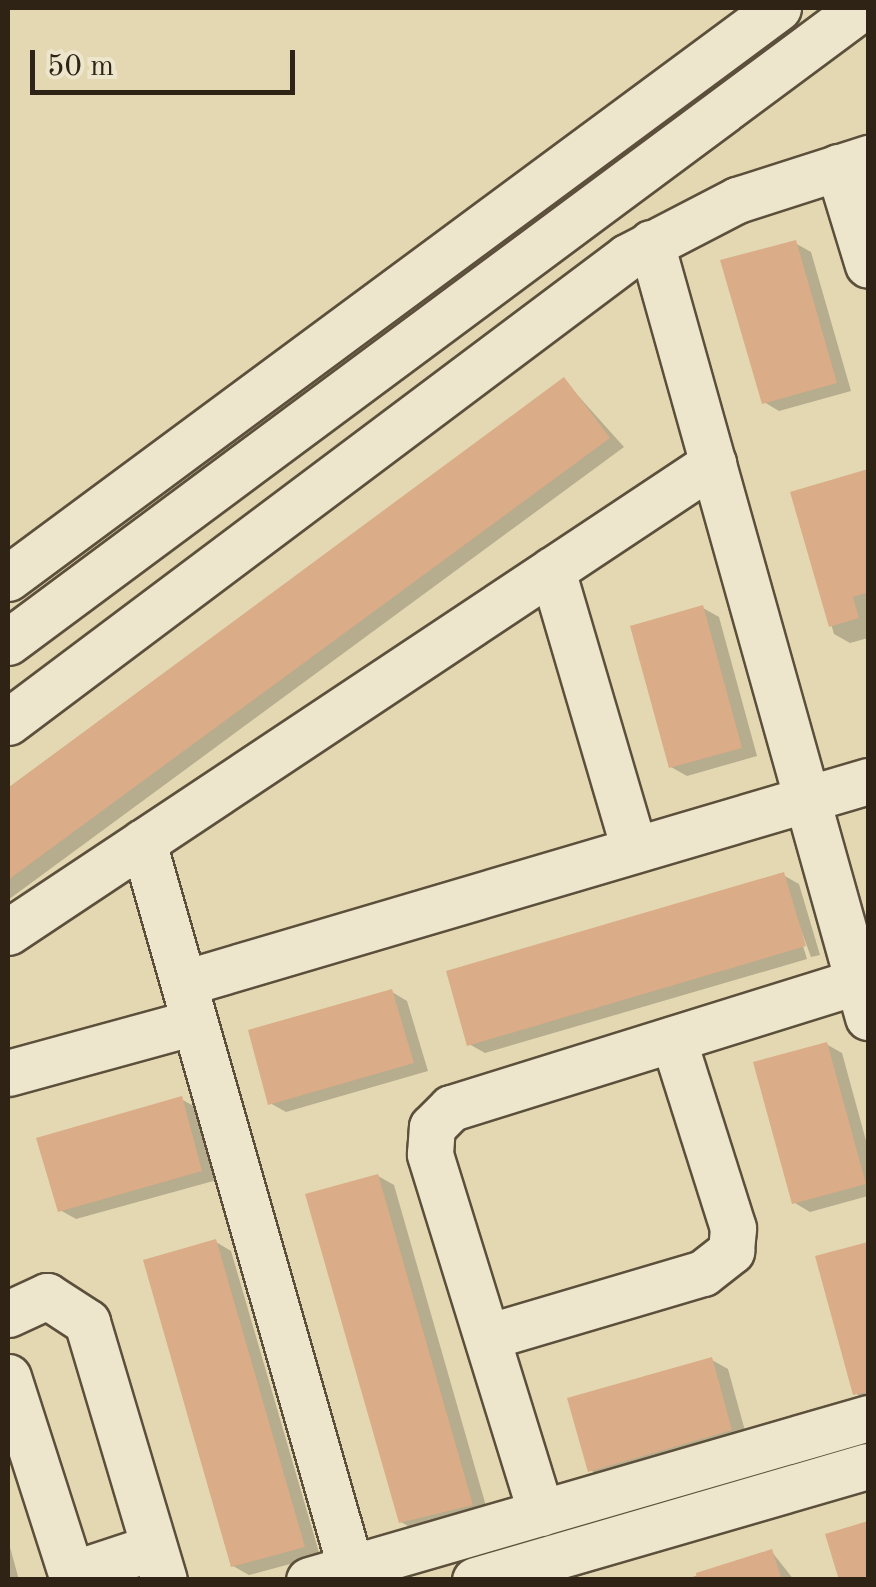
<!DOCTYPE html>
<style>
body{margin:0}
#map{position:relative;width:876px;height:1587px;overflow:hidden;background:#e4d8b2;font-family:"Old Standard TT",serif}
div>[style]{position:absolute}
.shadow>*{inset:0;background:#0003}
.building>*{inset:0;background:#daac87}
.roads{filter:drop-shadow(2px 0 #5c503c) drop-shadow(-2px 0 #5c503c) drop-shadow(0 2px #5c503c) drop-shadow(0 -2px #5c503c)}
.minor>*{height:45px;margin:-22.5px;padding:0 22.5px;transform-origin:22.5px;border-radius:22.5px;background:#ede6cd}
span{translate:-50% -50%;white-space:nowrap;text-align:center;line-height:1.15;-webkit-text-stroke:9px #ede6cd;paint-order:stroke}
.frame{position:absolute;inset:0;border:10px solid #2e2314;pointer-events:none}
.scale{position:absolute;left:30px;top:50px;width:265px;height:45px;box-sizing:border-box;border:5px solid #2e2314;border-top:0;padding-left:12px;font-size:30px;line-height:35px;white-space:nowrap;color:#2e2314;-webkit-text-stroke:8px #ede6cd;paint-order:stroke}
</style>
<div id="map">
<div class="shadow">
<i style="clip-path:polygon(795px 243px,811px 252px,851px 391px,779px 411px,764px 402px)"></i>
<i style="clip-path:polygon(564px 380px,624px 447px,8px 900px,8px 788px)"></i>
<i style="clip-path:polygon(868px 475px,868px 638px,850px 643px,834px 634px,793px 494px)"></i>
<i style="clip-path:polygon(703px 608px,719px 617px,757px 756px,687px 776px,671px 767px)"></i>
<i style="clip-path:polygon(783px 875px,799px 884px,820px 955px,811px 957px,784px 884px,807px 959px,485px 1053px,469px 1044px)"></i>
<i style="clip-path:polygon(392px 992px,407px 1001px,428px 1071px,286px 1112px,270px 1103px)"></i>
<i style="clip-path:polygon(826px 1044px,842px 1053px,868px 1148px,868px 1196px,810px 1212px,795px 1203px)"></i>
<i style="clip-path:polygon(181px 1099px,197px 1108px,217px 1180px,76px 1219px,60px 1210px)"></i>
<i style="clip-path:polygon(378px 1176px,394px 1185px,488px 1513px,417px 1531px,401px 1522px)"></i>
<i style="clip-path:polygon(216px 1242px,231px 1251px,320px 1556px,249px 1575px,233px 1566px)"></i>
<i style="clip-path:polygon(868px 1244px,868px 1401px,855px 1393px,818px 1258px)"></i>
<i style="clip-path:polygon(712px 1360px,728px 1369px,747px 1438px,606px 1479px,590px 1470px)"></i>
<i style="clip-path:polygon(8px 1540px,19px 1580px,8px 1580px)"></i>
<i style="clip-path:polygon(772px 1552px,794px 1580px,683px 1580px)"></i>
</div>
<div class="building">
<i style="clip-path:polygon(796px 240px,837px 383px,762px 404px,720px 260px)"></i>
<i style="clip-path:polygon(564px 377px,610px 438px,8px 880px,8px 788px)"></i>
<i style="clip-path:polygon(868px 469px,868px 592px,853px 597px,859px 618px,829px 627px,790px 492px)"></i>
<i style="clip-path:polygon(703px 605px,742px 748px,669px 768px,630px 626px)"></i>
<i style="clip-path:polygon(784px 872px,806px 946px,467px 1046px,446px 971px)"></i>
<i style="clip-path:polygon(392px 989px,414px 1063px,268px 1105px,248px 1030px)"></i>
<i style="clip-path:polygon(827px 1042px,866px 1184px,792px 1204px,753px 1062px)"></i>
<i style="clip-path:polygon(182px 1096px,202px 1171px,58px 1212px,36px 1138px)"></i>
<i style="clip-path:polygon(378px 1174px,473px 1505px,399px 1523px,305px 1194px)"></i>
<i style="clip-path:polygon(216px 1239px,305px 1547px,231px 1567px,143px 1260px)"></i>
<i style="clip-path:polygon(868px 1242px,868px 1392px,853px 1395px,815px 1256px)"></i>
<i style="clip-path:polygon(712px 1357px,732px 1430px,588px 1472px,567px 1398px)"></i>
<i style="clip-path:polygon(868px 1521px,868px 1580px,839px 1580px,825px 1534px)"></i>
<i style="clip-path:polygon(772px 1549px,782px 1580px,697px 1580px,696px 1573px)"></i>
</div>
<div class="roads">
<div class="minor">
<i style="left:838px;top:167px;width:102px;rotate:73deg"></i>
<i style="left:651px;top:243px;width:804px;rotate:74.34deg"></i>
<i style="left:552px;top:570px;width:291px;rotate:73.6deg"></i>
<i style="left:8px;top:578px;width:958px;rotate:-36.51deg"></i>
<i style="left:8px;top:642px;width:1063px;rotate:-36.62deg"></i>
<i style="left:8px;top:722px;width:774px;rotate:-36.91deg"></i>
<i style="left:627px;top:257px;width:124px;rotate:-27.4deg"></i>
<i style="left:737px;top:200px;width:138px;rotate:-17.8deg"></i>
<i style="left:143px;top:842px;width:768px;rotate:74.04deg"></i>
<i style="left:8px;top:932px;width:847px;rotate:-33.63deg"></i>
<i style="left:184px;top:983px;width:713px;rotate:-16.45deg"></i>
<i style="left:8px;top:1073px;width:193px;rotate:-15.3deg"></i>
<i style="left:8px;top:1314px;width:43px;rotate:-24.8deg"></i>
<i style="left:47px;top:1296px;width:48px;rotate:33deg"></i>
<i style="left:87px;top:1322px;width:269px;rotate:73.4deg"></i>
<i style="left:490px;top:1336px;width:222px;rotate:-16.5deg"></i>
<i style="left:703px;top:1273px;width:36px;rotate:-38deg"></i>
<i style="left:731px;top:1251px;width:23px;rotate:-85deg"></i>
<i style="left:733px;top:1228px;width:198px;rotate:-107.6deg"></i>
<i style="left:8px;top:1377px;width:213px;rotate:72.2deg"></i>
<i style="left:541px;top:1513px;width:376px;rotate:-107.2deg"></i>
<i style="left:430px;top:1154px;width:27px;rotate:-86deg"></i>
<i style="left:432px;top:1127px;width:27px;rotate:-45deg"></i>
<i style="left:451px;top:1108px;width:426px;rotate:-17.3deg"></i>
<i style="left:72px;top:1574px;width:86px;rotate:-18.2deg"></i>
<i style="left:309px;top:1580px;width:582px;rotate:-16.16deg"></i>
<i style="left:475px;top:1580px;width:409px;rotate:-16.2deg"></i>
</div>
</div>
<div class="frame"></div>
<div class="scale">50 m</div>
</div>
